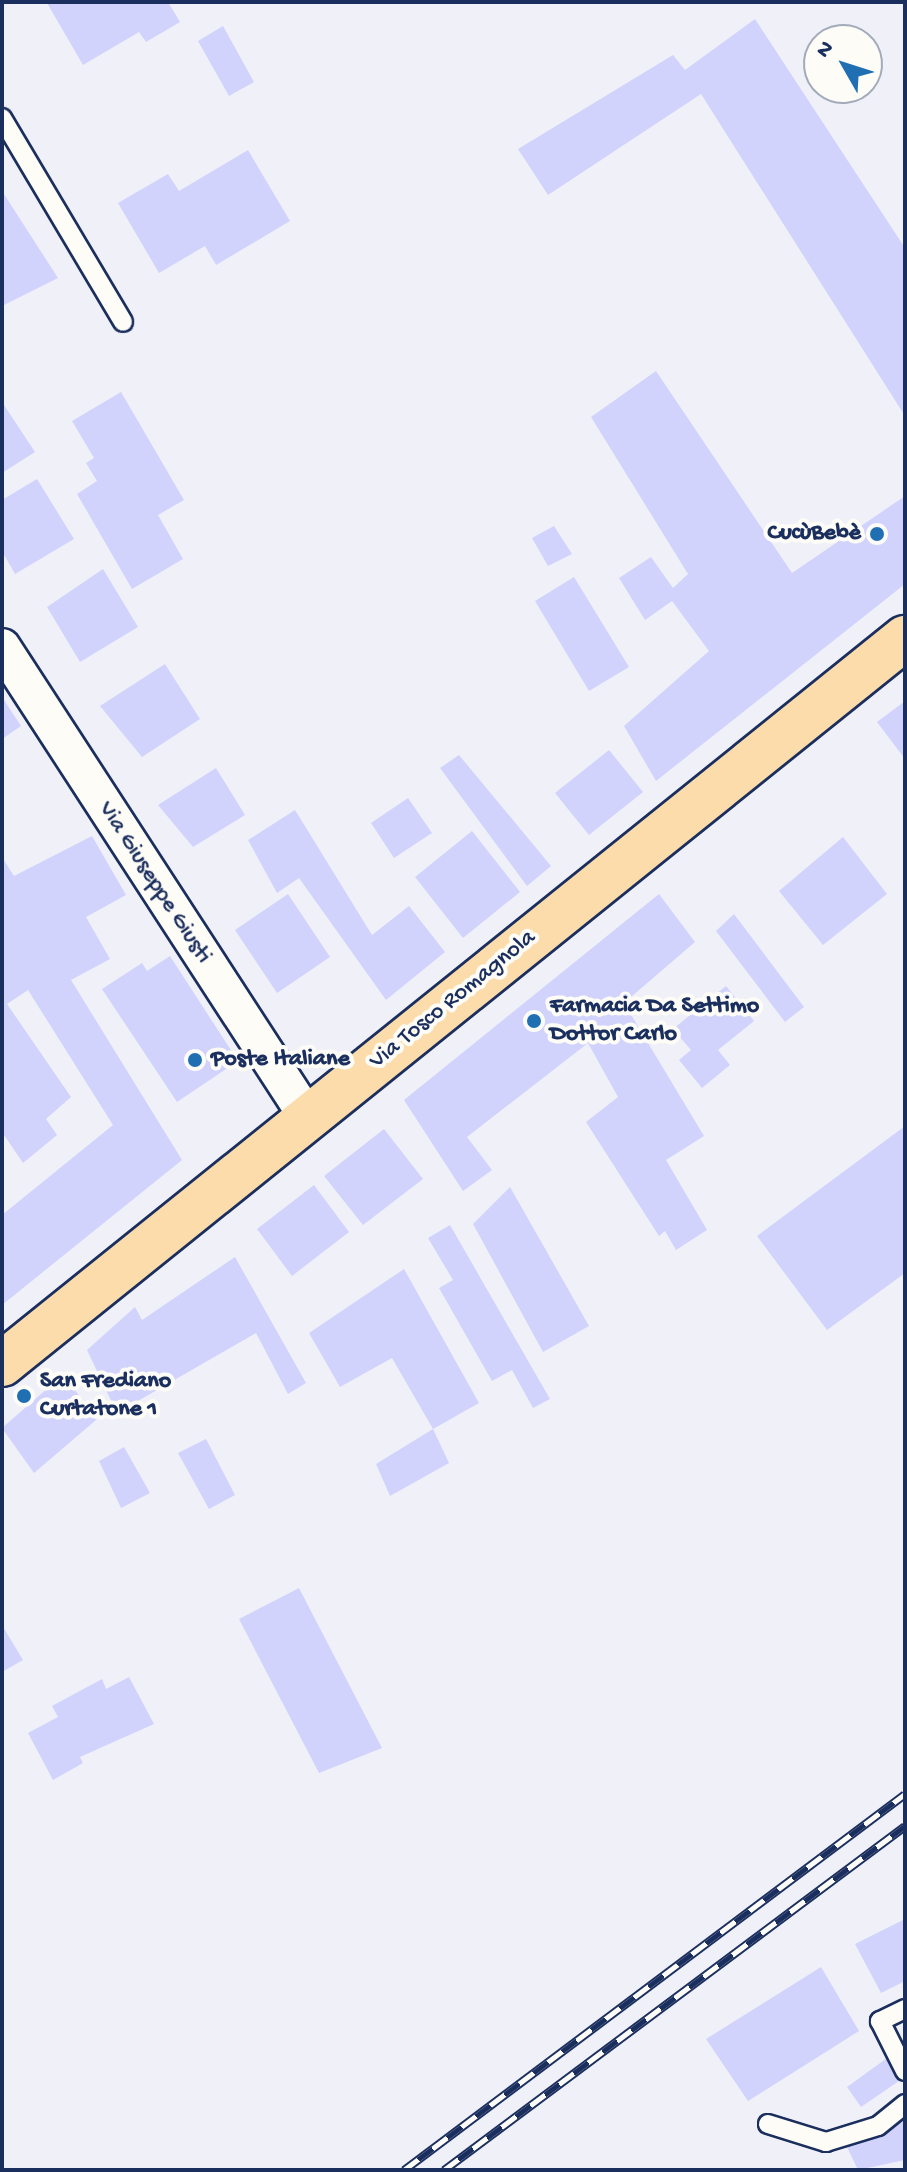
<!DOCTYPE html>
<meta charset="utf-8">
<style>
body{margin:0}
#map{position:relative;width:907px;height:2172px;overflow:hidden;background:#f0f0f8;font-family:"Gochi Hand",sans-serif}
div>[style]{position:absolute}
.building>*{inset:0;background:#d1d3fc}
.roads{filter:drop-shadow(2px 0 #1b2f5e) drop-shadow(-2px 0 #1b2f5e) drop-shadow(0 2px #1b2f5e) drop-shadow(0 -2px #1b2f5e)}
.lane>*{height:18px;margin:-9px;padding:0 9px;transform-origin:9px;border-radius:9px;background:#fdfcf7}
.street>*{height:36px;margin:-18px;padding:0 18px;transform-origin:18px;border-radius:18px;background:#fdfcf7}
.primary>*{height:44px;margin:-22px;padding:0 22px;transform-origin:22px;border-radius:22px;background:#fddcac}
.rail>*{height:9px;margin-top:-4.5px;transform-origin:0;background:repeating-linear-gradient(90deg,#fdfcf7 0 18px,#1b2f5e 0 36px);box-sizing:border-box;border-block:2px solid #1b2f5e}
.dots>*{width:22px;height:22px;translate:-50% -50%;box-sizing:border-box;border:4px solid #fdfcf7;border-radius:50%}
span{translate:-50% -50%;white-space:nowrap;text-align:center;line-height:1.15;-webkit-text-stroke:8px #fdfcf7;paint-order:stroke}
.poi-label{font-size:24px;color:#1b2f5e;font-weight:700}
.right{translate:-100% -50%;text-align:right}
.left{translate:0 -50%;text-align:left}
.street-label{font-size:24px;color:#1b2f5e}
.frame{position:absolute;inset:0;border:4px solid #1b2f5e;pointer-events:none}
.north{position:absolute;left:803px;top:24px;width:80px;height:80px;box-sizing:border-box;background:#fdfcf7;border:2px solid #a3aaba;border-radius:50%;rotate:309deg;font-size:22px;font-weight:700;line-height:32px;text-align:center;color:#1b2f5e}
.north::after{content:'';display:block;margin:auto;width:28px;height:36px;background:#1f6fb2;clip-path:polygon(50% 0,100% 100%,50% 72%,0 100%)}
</style>
<div id="map">
<div class="building">
<i style="clip-path:polygon(168px 2px,180px 22px,146px 42px,139px 32px,83px 65px,47px 3px)"></i>
<i style="clip-path:polygon(755px 19px,905px 248px,905px 416px,701px 94px,548px 195px,518px 149px,673px 55px,685px 70px)"></i>
<i style="clip-path:polygon(223px 26px,254px 82px,229px 96px,198px 41px)"></i>
<i style="clip-path:polygon(248px 150px,290px 221px,216px 265px,205px 246px,159px 273px,118px 203px,168px 174px,179px 191px)"></i>
<i style="clip-path:polygon(2px 191px,58px 278px,2px 306px)"></i>
<i style="clip-path:polygon(656px 371px,792px 573px,905px 496px,905px 584px,656px 781px,624px 726px,709px 651px,672px 601px,645px 620px,619px 578px,651px 557px,673px 588px,688px 574px,591px 417px)"></i>
<i style="clip-path:polygon(121px 392px,184px 500px,158px 515px,183px 559px,132px 589px,77px 494px,97px 481px,86px 463px,94px 458px,72px 421px)"></i>
<i style="clip-path:polygon(2px 402px,35px 452px,2px 473px)"></i>
<i style="clip-path:polygon(37px 479px,74px 539px,15px 574px,2px 551px,2px 500px)"></i>
<i style="clip-path:polygon(554px 526px,572px 554px,548px 566px,532px 538px)"></i>
<i style="clip-path:polygon(103px 569px,138px 627px,80px 662px,47px 607px)"></i>
<i style="clip-path:polygon(574px 577px,629px 667px,589px 691px,535px 601px)"></i>
<i style="clip-path:polygon(165px 664px,200px 719px,142px 757px,100px 706px)"></i>
<i style="clip-path:polygon(2px 697px,21px 726px,2px 739px)"></i>
<i style="clip-path:polygon(905px 701px,905px 759px,877px 722px)"></i>
<i style="clip-path:polygon(609px 750px,643px 792px,589px 835px,555px 793px)"></i>
<i style="clip-path:polygon(459px 755px,551px 866px,527px 886px,440px 768px)"></i>
<i style="clip-path:polygon(216px 768px,245px 815px,193px 847px,158px 805px)"></i>
<i style="clip-path:polygon(408px 798px,432px 833px,394px 858px,371px 823px)"></i>
<i style="clip-path:polygon(295px 810px,372px 935px,409px 906px,445px 952px,386px 1000px,299px 878px,277px 893px,248px 840px)"></i>
<i style="clip-path:polygon(472px 831px,520px 892px,463px 938px,415px 877px)"></i>
<i style="clip-path:polygon(92px 836px,126px 895px,86px 917px,110px 959px,71px 980px,182px 1160px,2px 1305px,2px 1215px,113px 1125px,28px 990px,7px 1004px,71px 1097px,46px 1119px,57px 1135px,23px 1163px,2px 1132px,2px 857px,14px 876px)"></i>
<i style="clip-path:polygon(843px 837px,887px 894px,823px 945px,779px 891px)"></i>
<i style="clip-path:polygon(288px 894px,330px 957px,277px 993px,235px 930px)"></i>
<i style="clip-path:polygon(659px 894px,695px 942px,624px 1003px,704px 1136px,666px 1160px,707px 1230px,676px 1250px,665px 1231px,659px 1236px,586px 1122px,618px 1097px,588px 1043px,467px 1137px,492px 1170px,463px 1191px,404px 1100px)"></i>
<i style="clip-path:polygon(734px 914px,804px 1007px,785px 1022px,716px 931px)"></i>
<i style="clip-path:polygon(170px 956px,238px 1061px,177px 1102px,102px 989px,142px 963px,147px 971px)"></i>
<i style="clip-path:polygon(726px 986px,754px 1021px,718px 1050px,730px 1065px,702px 1088px,679px 1060px,691px 1050px,673px 1029px)"></i>
<i style="clip-path:polygon(905px 1126px,905px 1273px,827px 1330px,757px 1236px)"></i>
<i style="clip-path:polygon(384px 1129px,423px 1179px,363px 1225px,324px 1176px)"></i>
<i style="clip-path:polygon(314px 1185px,349px 1232px,292px 1276px,257px 1229px)"></i>
<i style="clip-path:polygon(510px 1187px,589px 1326px,543px 1352px,473px 1224px)"></i>
<i style="clip-path:polygon(450px 1225px,550px 1399px,533px 1408px,512px 1370px,492px 1381px,439px 1288px,453px 1280px,428px 1238px)"></i>
<i style="clip-path:polygon(235px 1257px,306px 1383px,288px 1394px,256px 1333px,117px 1413px,87px 1350px,135px 1307px,142px 1320px)"></i>
<i style="clip-path:polygon(404px 1269px,479px 1403px,433px 1429px,449px 1463px,390px 1496px,376px 1464px,433px 1429px,392px 1358px,340px 1387px,309px 1333px)"></i>
<i style="clip-path:polygon(64px 1374px,96px 1420px,34px 1473px,2px 1428px)"></i>
<i style="clip-path:polygon(206px 1439px,235px 1495px,209px 1509px,178px 1453px)"></i>
<i style="clip-path:polygon(124px 1447px,150px 1493px,121px 1508px,99px 1461px)"></i>
<i style="clip-path:polygon(299px 1588px,382px 1748px,319px 1773px,239px 1619px)"></i>
<i style="clip-path:polygon(2px 1625px,23px 1660px,2px 1672px)"></i>
<i style="clip-path:polygon(129px 1677px,154px 1724px,80px 1757px,83px 1763px,53px 1780px,28px 1733px,58px 1717px,52px 1706px,102px 1679px,106px 1689px)"></i>
<i style="clip-path:polygon(905px 1919px,905px 1981px,881px 1993px,855px 1944px)"></i>
<i style="clip-path:polygon(821px 1967px,859px 2031px,748px 2101px,706px 2039px)"></i>
<i style="clip-path:polygon(887px 2058px,902px 2079px,861px 2107px,847px 2087px)"></i>
<i style="clip-path:polygon(905px 2121px,905px 2160px,858px 2170px,847px 2147px)"></i>
</div>
<div class="roads">
<div class="lane">
<i style="left:2px;top:118px;width:237px;rotate:59.3deg"></i>
<i style="left:905px;top:2009px;width:28px;rotate:154deg"></i>
<i style="left:880px;top:2021px;width:56px;rotate:63.4deg"></i>
<i style="left:768px;top:2124px;width:61px;rotate:17.2deg"></i>
<i style="left:826px;top:2142px;width:54px;rotate:-17.1deg"></i>
<i style="left:878px;top:2126px;width:35px;rotate:-39deg"></i>
</div>
<div class="street">
<i style="left:2px;top:647px;width:562px;rotate:56.99deg"></i>
</div>
<div class="primary">
<i style="left:2px;top:1364px;width:1159px;rotate:-38.8deg"></i>
</div>
</div>
<div class="rail">
<i style="left:404px;top:2170px;width:626px;rotate:-36.89deg"></i>
<i style="left:444px;top:2170px;width:575px;rotate:-36.73deg"></i>
</div>
<div class="dots">
<i style="left:877px;top:534px;background:#1f6fb2"></i>
<i style="left:534px;top:1021px;background:#1f6fb2"></i>
<i style="left:195px;top:1060px;background:#1f6fb2"></i>
<i style="left:24px;top:1396px;background:#1f6fb2"></i>
</div>
<div class="poi-label">
<span class="right" style="left:861px;top:534px">CucùBebè</span>
<span class="left" style="left:550px;top:1021px">Farmacia Da Settimo<br>Dottor Carlo</span>
<span class="left" style="left:211px;top:1060px">Poste Italiane</span>
<span class="left" style="left:40px;top:1396px">San Frediano<br>Curtatone 1</span>
</div>
<div class="street-label">
<span style="left:154px;top:883px;rotate:57deg">Via Giuseppe Giusti</span>
<span style="left:453px;top:1000px;rotate:-39deg">Via Tosco Romagnola</span>
</div>
<div class="frame"></div>
<div class="north">N</div>
</div>
